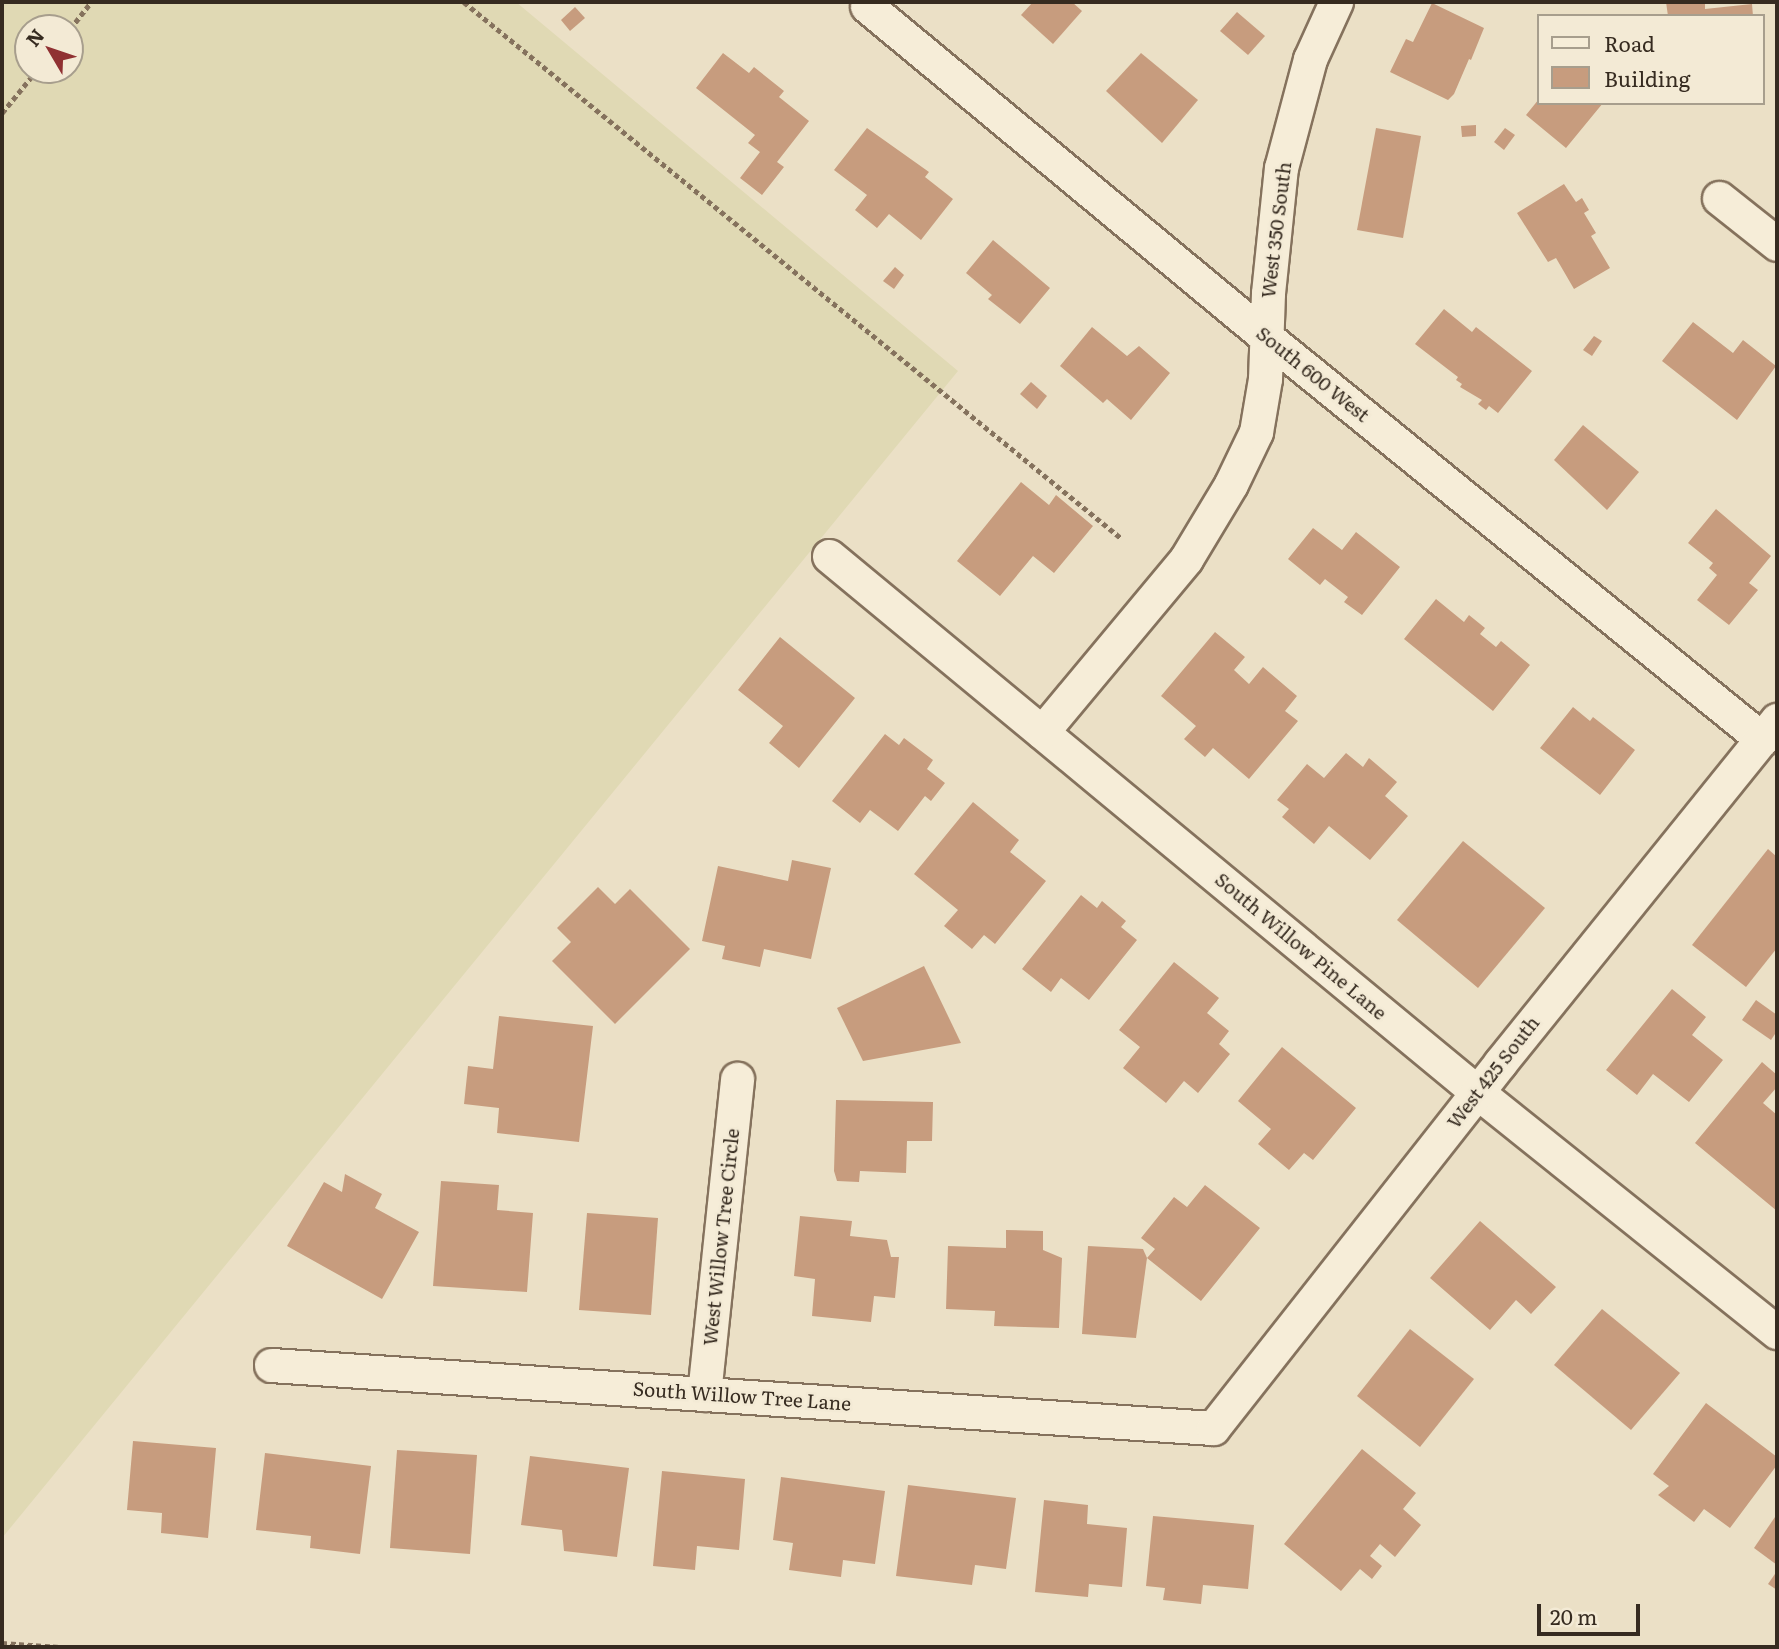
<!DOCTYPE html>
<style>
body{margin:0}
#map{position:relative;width:1779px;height:1649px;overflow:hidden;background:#ebe0c6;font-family:Literata,serif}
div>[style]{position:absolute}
.farmland>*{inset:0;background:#e0d9b4}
.building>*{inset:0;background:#c79c7e}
.path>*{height:4.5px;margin-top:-2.25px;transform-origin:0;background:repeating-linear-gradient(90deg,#85725d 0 5px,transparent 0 8.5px)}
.roads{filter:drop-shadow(2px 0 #85725d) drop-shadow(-2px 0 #85725d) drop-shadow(0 2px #85725d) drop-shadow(0 -2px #85725d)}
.minor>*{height:33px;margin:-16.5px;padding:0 16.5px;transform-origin:16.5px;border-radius:16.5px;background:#f6edd8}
span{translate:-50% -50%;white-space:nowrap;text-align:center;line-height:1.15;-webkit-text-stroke:5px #f3ead5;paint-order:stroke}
.street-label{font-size:19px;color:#362b20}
.frame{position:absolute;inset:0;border:4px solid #362b20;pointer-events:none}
.legend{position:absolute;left:1537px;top:14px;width:228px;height:91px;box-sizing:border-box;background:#f3ead5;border:2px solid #a79e8d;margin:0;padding:9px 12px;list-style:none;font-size:21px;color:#362b20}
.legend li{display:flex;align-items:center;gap:14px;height:35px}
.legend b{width:35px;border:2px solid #a79e8d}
.north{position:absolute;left:14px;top:14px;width:70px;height:70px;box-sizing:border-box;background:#f3ead5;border:2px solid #a79e8d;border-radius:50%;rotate:309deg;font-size:19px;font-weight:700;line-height:28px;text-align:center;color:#362b20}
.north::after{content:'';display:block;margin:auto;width:24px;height:32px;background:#903132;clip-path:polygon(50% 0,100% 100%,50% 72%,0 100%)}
.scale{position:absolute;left:1537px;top:1604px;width:103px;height:32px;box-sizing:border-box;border:4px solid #362b20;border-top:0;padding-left:9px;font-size:21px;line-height:24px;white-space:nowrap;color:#362b20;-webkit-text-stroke:5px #f3ead5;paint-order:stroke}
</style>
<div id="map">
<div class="farmland">
<i style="clip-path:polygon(evenodd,2px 2px,516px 2px,958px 371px,2px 1538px,2px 2px,28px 28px,70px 28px,70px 70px,28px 70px,28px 28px)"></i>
</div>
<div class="building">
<i style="clip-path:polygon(1033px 2px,1072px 2px,1082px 11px,1053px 44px,1021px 15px)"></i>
<i style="clip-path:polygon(1666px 2px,1705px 2px,1705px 9px,1752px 4px,1753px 16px,1668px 16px)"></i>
<i style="clip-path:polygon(1432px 3px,1484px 28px,1471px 60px,1469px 59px,1454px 94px,1448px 100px,1390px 72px,1406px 39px,1413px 42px)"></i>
<i style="clip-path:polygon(575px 7px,585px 18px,570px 31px,561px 20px)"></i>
<i style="clip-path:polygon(1237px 12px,1265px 36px,1248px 55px,1220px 31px)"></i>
<i style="clip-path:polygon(723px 53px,749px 73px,754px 67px,784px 91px,779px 97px,809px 121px,777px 162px,784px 167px,762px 195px,740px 178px,760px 152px,748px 143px,755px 135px,696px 88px)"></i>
<i style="clip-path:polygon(1141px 53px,1198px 100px,1162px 143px,1106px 91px)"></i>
<i style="clip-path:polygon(1539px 99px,1539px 103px,1603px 103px,1566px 148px,1526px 115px)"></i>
<i style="clip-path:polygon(1476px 125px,1476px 136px,1462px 137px,1461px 126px)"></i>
<i style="clip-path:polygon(867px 128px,929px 172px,925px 177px,953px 199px,921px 240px,889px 214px,877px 228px,855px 210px,867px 195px,834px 170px)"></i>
<i style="clip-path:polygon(1376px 128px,1421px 136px,1403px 238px,1357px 230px)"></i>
<i style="clip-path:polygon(1505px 128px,1515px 135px,1504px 150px,1494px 142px)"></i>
<i style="clip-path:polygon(1564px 184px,1576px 202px,1582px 198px,1589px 210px,1584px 213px,1596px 233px,1591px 236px,1610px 268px,1574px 289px,1556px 258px,1548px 262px,1517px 213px)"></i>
<i style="clip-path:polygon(993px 240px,1050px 288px,1020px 324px,988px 299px,992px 295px,966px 273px)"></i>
<i style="clip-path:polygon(895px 267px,904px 275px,894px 289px,883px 281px)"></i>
<i style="clip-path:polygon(1444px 309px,1472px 332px,1476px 327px,1532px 371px,1498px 413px,1489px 406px,1486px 410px,1478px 404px,1482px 400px,1460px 387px,1462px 384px,1456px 380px,1458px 377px,1415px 344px)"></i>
<i style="clip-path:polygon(1693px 322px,1733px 353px,1743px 340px,1776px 366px,1737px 420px,1662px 361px)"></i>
<i style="clip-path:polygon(1092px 327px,1127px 356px,1139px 346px,1170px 373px,1131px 420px,1107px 399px,1103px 403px,1060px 366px)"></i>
<i style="clip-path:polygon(1594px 336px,1602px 341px,1592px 356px,1583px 350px)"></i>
<i style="clip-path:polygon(1031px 382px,1047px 396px,1037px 409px,1020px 394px)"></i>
<i style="clip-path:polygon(1583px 425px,1639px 472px,1607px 510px,1554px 460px)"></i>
<i style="clip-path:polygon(1021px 482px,1049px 505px,1056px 495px,1093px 526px,1054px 573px,1033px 556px,1000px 596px,957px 561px)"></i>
<i style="clip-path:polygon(1716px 509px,1771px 556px,1749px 583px,1758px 590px,1729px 625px,1697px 600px,1717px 575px,1709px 568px,1713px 563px,1688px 543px)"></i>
<i style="clip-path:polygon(1313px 528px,1342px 550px,1356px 532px,1400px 567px,1362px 615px,1344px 602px,1348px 597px,1325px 579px,1320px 585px,1288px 559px)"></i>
<i style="clip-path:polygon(1436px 599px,1464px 622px,1469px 615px,1485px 628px,1480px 634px,1496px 647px,1501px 641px,1530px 665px,1493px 711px,1404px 639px)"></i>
<i style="clip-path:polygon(1215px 632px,1245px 657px,1234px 670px,1249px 684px,1263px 667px,1297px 696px,1285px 711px,1298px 721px,1249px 779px,1213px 748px,1205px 757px,1184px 739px,1196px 726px,1161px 696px)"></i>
<i style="clip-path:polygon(780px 637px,855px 698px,799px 768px,769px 743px,783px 726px,738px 690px)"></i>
<i style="clip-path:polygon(1573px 707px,1590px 721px,1593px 717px,1635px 750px,1600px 795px,1540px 748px)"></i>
<i style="clip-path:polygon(885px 734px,899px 745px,904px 738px,933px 760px,927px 769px,945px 783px,931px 801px,925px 796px,898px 831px,870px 810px,860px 823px,832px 801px)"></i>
<i style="clip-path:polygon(1346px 753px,1363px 767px,1369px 758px,1397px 782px,1385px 796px,1408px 816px,1370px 860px,1329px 826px,1314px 844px,1282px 817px,1289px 809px,1277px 800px,1307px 764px,1324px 778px)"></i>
<i style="clip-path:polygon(973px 802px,1019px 840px,1010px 852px,1046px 881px,995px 944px,984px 935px,972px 949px,944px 926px,958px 910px,914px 874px)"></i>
<i style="clip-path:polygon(1463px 841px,1545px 908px,1478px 988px,1397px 920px)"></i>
<i style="clip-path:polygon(1768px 849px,1777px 857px,1777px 948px,1746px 987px,1692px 945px)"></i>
<i style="clip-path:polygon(792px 860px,831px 868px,811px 959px,764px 949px,760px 967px,722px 959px,725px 946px,702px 941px,718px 866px,788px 881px)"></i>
<i style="clip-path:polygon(598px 887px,615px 904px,630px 889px,690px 949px,615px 1024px,552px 961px,571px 942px,557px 928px)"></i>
<i style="clip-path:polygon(1081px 895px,1097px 908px,1102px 901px,1126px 921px,1121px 927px,1137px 940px,1089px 1000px,1061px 978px,1051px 992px,1022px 969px)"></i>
<i style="clip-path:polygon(1174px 962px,1219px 998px,1207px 1013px,1229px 1031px,1219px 1044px,1230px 1054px,1198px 1093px,1184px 1081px,1166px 1103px,1123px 1068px,1140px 1047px,1119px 1030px)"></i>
<i style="clip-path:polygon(924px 966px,961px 1043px,863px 1061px,837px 1008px)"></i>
<i style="clip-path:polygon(1672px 989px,1706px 1017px,1692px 1035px,1723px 1060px,1689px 1102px,1653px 1074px,1637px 1095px,1606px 1070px)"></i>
<i style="clip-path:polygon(1756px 1000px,1777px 1015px,1777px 1031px,1771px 1040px,1742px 1020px)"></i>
<i style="clip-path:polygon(499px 1016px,593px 1026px,579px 1142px,497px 1133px,499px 1108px,464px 1104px,468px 1066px,493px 1069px)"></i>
<i style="clip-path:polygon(1282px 1047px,1356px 1108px,1313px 1160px,1304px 1153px,1289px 1170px,1258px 1144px,1271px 1129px,1238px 1101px)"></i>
<i style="clip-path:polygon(1762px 1062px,1777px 1075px,1777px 1087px,1763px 1103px,1777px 1115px,1777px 1211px,1695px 1143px)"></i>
<i style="clip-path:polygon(836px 1100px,933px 1102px,932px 1141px,907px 1141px,906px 1173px,860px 1171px,859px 1182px,837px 1181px,834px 1171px)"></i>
<i style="clip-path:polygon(345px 1174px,382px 1194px,375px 1208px,419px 1232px,382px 1299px,287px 1246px,324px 1182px,342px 1192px)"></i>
<i style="clip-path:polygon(441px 1181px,499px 1185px,497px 1210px,533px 1213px,527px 1292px,433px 1286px)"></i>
<i style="clip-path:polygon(1205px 1185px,1260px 1228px,1201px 1301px,1147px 1258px,1155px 1249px,1141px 1238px,1174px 1197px,1187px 1207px)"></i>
<i style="clip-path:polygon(587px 1213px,658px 1218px,651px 1315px,579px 1310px)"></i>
<i style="clip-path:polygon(800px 1216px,852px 1221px,850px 1236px,887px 1240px,891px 1257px,899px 1257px,895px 1298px,874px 1296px,871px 1322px,812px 1316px,815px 1279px,794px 1276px)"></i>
<i style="clip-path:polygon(1480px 1221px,1556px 1287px,1531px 1314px,1516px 1300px,1490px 1330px,1430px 1278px)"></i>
<i style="clip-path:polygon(1006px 1230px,1043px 1231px,1043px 1250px,1062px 1258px,1059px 1328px,994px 1326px,995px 1311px,946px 1309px,948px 1246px,1006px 1248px)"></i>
<i style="clip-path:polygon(1088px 1246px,1143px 1249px,1147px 1258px,1136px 1338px,1082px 1334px)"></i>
<i style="clip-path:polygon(1602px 1309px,1680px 1373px,1631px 1430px,1554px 1365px)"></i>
<i style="clip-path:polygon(1410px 1329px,1474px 1379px,1420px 1447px,1357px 1396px)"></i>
<i style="clip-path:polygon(1706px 1403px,1777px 1457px,1777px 1465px,1730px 1528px,1704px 1509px,1694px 1522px,1658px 1495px,1669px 1486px,1653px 1474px)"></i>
<i style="clip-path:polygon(133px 1441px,216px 1448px,208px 1538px,161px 1533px,162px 1513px,127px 1510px)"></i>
<i style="clip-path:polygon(1362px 1449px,1416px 1493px,1403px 1509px,1421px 1525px,1395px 1557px,1380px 1544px,1370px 1556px,1382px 1566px,1372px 1579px,1360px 1569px,1341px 1591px,1284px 1544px)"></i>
<i style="clip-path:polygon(397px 1450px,477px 1455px,470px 1554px,390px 1548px)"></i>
<i style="clip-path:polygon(265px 1453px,371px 1466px,360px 1554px,310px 1548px,311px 1536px,256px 1530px)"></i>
<i style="clip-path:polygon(530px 1456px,629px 1468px,617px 1557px,564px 1551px,562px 1530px,521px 1525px)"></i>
<i style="clip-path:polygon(662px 1471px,745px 1479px,739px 1550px,697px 1546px,695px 1570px,653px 1566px)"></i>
<i style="clip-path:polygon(781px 1477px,885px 1491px,875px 1564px,843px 1560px,841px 1577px,789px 1570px,793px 1543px,773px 1540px)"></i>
<i style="clip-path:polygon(908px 1485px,1016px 1498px,1006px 1569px,975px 1565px,972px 1585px,896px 1576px)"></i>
<i style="clip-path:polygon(1044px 1500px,1088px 1505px,1087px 1524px,1127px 1528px,1122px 1587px,1089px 1584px,1088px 1597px,1035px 1592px)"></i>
<i style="clip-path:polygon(1777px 1514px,1777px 1565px,1754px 1548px)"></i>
<i style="clip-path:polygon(1153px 1516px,1254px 1525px,1248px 1589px,1203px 1585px,1201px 1604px,1163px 1600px,1165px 1588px,1146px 1586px)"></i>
<i style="clip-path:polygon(1777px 1571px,1777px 1590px,1768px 1584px)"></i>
</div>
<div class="path">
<i style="left:464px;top:2px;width:848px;rotate:39.21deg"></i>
<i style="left:70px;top:29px;width:34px;rotate:-52deg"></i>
<i style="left:2px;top:113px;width:55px;rotate:-50.9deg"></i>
<i style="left:2px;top:1643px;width:58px;rotate:3.9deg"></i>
</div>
<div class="roads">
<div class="minor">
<i style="left:867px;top:6px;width:517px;rotate:39.66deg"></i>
<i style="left:1265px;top:336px;width:640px;rotate:39.04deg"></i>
<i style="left:1719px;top:198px;width:74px;rotate:38.4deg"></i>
<i style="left:829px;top:556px;width:841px;rotate:39.6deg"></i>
<i style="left:1477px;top:1092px;width:384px;rotate:38.7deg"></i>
<i style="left:1042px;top:732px;width:225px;rotate:-50.2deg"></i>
<i style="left:1186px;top:559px;width:87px;rotate:-59deg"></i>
<i style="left:1231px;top:484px;width:58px;rotate:-64.3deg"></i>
<i style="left:1256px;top:432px;width:54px;rotate:-80.4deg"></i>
<i style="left:1265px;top:379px;width:86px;rotate:-88deg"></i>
<i style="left:1268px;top:293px;width:126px;rotate:-84.1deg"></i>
<i style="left:1281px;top:168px;width:113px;rotate:-75.1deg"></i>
<i style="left:1310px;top:59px;width:63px;rotate:-65.5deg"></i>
<i style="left:271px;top:1365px;width:944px;rotate:3.83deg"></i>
<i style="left:1213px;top:1428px;width:464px;rotate:-51.8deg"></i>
<i style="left:1500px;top:1063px;width:441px;rotate:-51.1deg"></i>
<i style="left:704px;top:1394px;width:317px;rotate:-84deg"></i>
</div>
</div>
<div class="street-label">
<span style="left:1276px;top:230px;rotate:-83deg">West 350 South</span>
<span style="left:1313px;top:374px;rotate:39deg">South 600 West</span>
<span style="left:1301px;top:946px;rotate:40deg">South Willow Pine Lane</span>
<span style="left:1493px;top:1072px;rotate:-52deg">West 425 South</span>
<span style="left:721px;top:1237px;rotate:-84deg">West Willow Tree Circle</span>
<span style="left:742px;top:1396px;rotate:4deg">South Willow Tree Lane</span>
</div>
<div class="frame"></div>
<ul class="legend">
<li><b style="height:9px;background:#f6edd8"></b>Road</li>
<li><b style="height:19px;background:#c79c7e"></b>Building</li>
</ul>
<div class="north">N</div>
<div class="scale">20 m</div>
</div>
